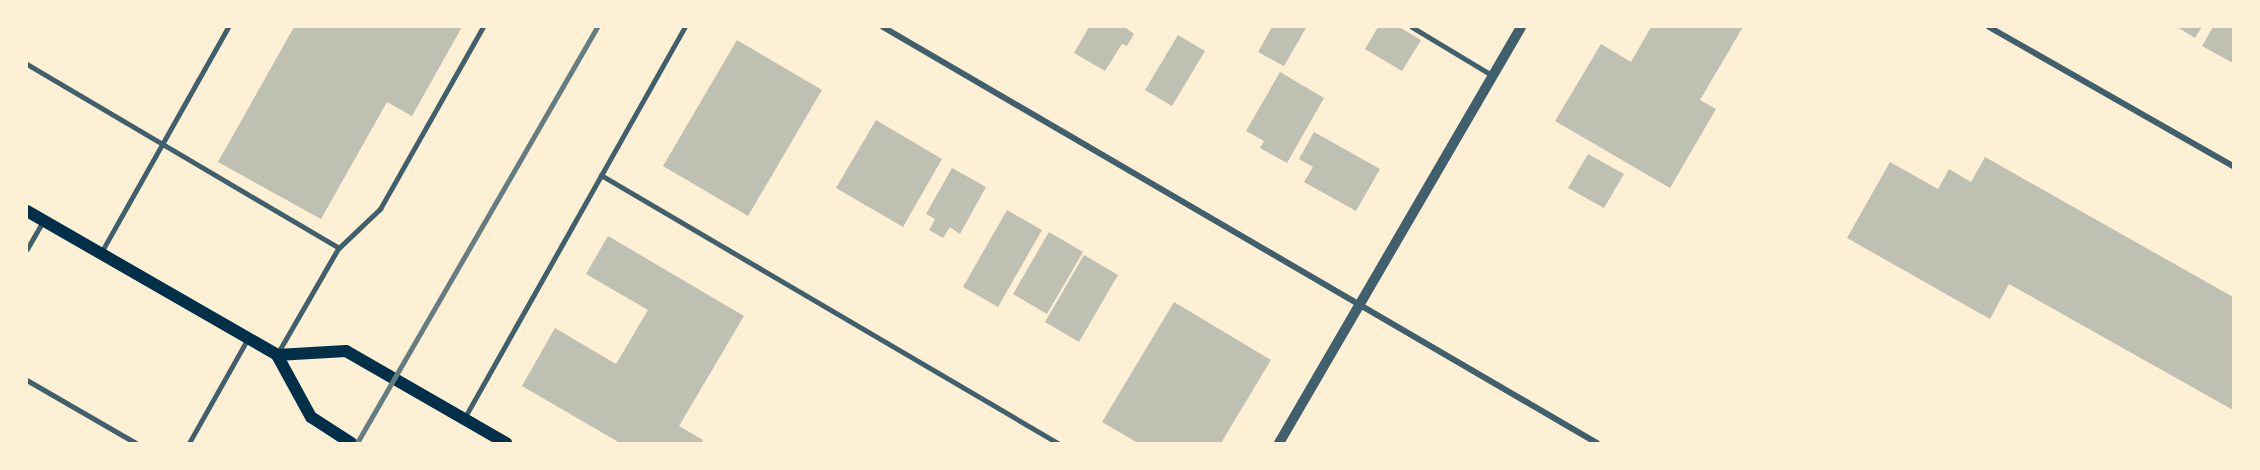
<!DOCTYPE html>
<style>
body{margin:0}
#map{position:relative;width:2260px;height:470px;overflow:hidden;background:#fdf0d5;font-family:Poppins,sans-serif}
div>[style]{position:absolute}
.building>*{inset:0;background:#bec0b2}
.service>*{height:4.5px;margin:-2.25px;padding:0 2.25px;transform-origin:2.25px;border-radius:2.25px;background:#3f606c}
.minor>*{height:6px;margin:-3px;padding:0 3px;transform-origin:3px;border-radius:3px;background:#3f606c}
.tertiary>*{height:10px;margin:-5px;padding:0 5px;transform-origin:5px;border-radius:5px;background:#3f606c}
.secondary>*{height:12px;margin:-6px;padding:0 6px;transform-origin:6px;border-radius:6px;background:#003049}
.rail>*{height:4.5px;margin:-2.25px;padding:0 2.25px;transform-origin:2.25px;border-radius:2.25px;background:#657d81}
span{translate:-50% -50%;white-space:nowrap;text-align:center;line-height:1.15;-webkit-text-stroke:5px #fdf0d5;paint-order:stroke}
.frame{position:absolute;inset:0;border:28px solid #fdf0d5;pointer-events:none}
</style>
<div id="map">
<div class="building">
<i style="clip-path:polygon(294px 27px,462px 27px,412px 116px,387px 102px,321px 219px,218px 162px)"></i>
<i style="clip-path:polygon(1089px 27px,1125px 27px,1134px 34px,1127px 46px,1122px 44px,1105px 71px,1074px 53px)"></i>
<i style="clip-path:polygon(1272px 27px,1306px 28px,1284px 66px,1258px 52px)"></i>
<i style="clip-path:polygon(1378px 27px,1399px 27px,1421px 40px,1402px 71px,1365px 49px)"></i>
<i style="clip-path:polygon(1651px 27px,1743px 27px,1700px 100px,1716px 109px,1670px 188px,1555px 121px,1601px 44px,1631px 62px)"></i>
<i style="clip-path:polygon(2177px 27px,2202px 27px,2195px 38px)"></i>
<i style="clip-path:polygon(2213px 27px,2233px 27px,2233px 63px,2202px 46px)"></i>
<i style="clip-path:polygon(1178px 35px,1205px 51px,1172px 106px,1145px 90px)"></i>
<i style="clip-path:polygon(737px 40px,822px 90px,748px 216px,663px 166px)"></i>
<i style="clip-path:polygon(1280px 72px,1324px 98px,1287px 163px,1260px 148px,1264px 141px,1246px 131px)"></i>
<i style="clip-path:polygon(876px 120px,942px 159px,903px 227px,836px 188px)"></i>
<i style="clip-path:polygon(1314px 132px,1380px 169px,1356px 211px,1304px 182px,1313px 167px,1299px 159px)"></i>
<i style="clip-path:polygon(1588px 154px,1624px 174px,1604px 208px,1568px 188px)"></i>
<i style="clip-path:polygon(1985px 157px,2233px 297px,2233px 410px,2009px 284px,1990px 319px,1847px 238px,1890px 162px,1938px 189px,1949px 169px,1971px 182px)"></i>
<i style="clip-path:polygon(952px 168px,986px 187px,960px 234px,950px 227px,943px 238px,929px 230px,935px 219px,926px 214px)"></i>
<i style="clip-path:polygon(1007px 210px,1042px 230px,998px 307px,963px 287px)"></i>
<i style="clip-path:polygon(1049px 232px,1083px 252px,1047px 314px,1013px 294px)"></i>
<i style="clip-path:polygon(608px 236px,744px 316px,679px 426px,703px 440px,702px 443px,620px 443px,522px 386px,555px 328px,616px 364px,648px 310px,586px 274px)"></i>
<i style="clip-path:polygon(1084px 255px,1118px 275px,1079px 342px,1045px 322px)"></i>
<i style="clip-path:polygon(1174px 302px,1271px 360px,1221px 443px,1138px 443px,1102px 422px)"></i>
</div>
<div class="service">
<i style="left:1412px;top:27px;width:93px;rotate:31deg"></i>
<i style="left:27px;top:64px;width:362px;rotate:30.5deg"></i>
<i style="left:339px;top:248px;width:120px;rotate:120deg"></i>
<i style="left:601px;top:175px;width:530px;rotate:30.39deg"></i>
<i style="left:339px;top:248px;width:57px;rotate:-43.6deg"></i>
<i style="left:380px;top:209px;width:209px;rotate:-60.5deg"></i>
<i style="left:27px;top:249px;width:30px;rotate:-60deg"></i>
<i style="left:102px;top:251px;width:257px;rotate:-60.6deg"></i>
<i style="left:27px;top:380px;width:126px;rotate:30deg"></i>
<i style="left:465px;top:417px;width:448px;rotate:-60.6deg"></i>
<i style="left:189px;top:443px;width:118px;rotate:-60.6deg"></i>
</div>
<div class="minor">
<i style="left:883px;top:27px;width:826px;rotate:30.23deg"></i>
<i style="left:1989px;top:27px;width:281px;rotate:29.7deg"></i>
</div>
<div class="tertiary">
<i style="left:1279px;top:443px;width:481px;rotate:-59.8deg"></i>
</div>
<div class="secondary">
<i style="left:27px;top:211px;width:289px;rotate:29.9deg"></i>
<i style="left:277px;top:355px;width:71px;rotate:61.3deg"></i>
<i style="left:311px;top:417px;width:48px;rotate:33deg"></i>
<i style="left:277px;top:355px;width:69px;rotate:-3.3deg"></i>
<i style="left:346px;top:351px;width:185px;rotate:29.9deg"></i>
</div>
<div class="rail">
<i style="left:357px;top:443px;width:480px;rotate:-60deg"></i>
</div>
<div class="frame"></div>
</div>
